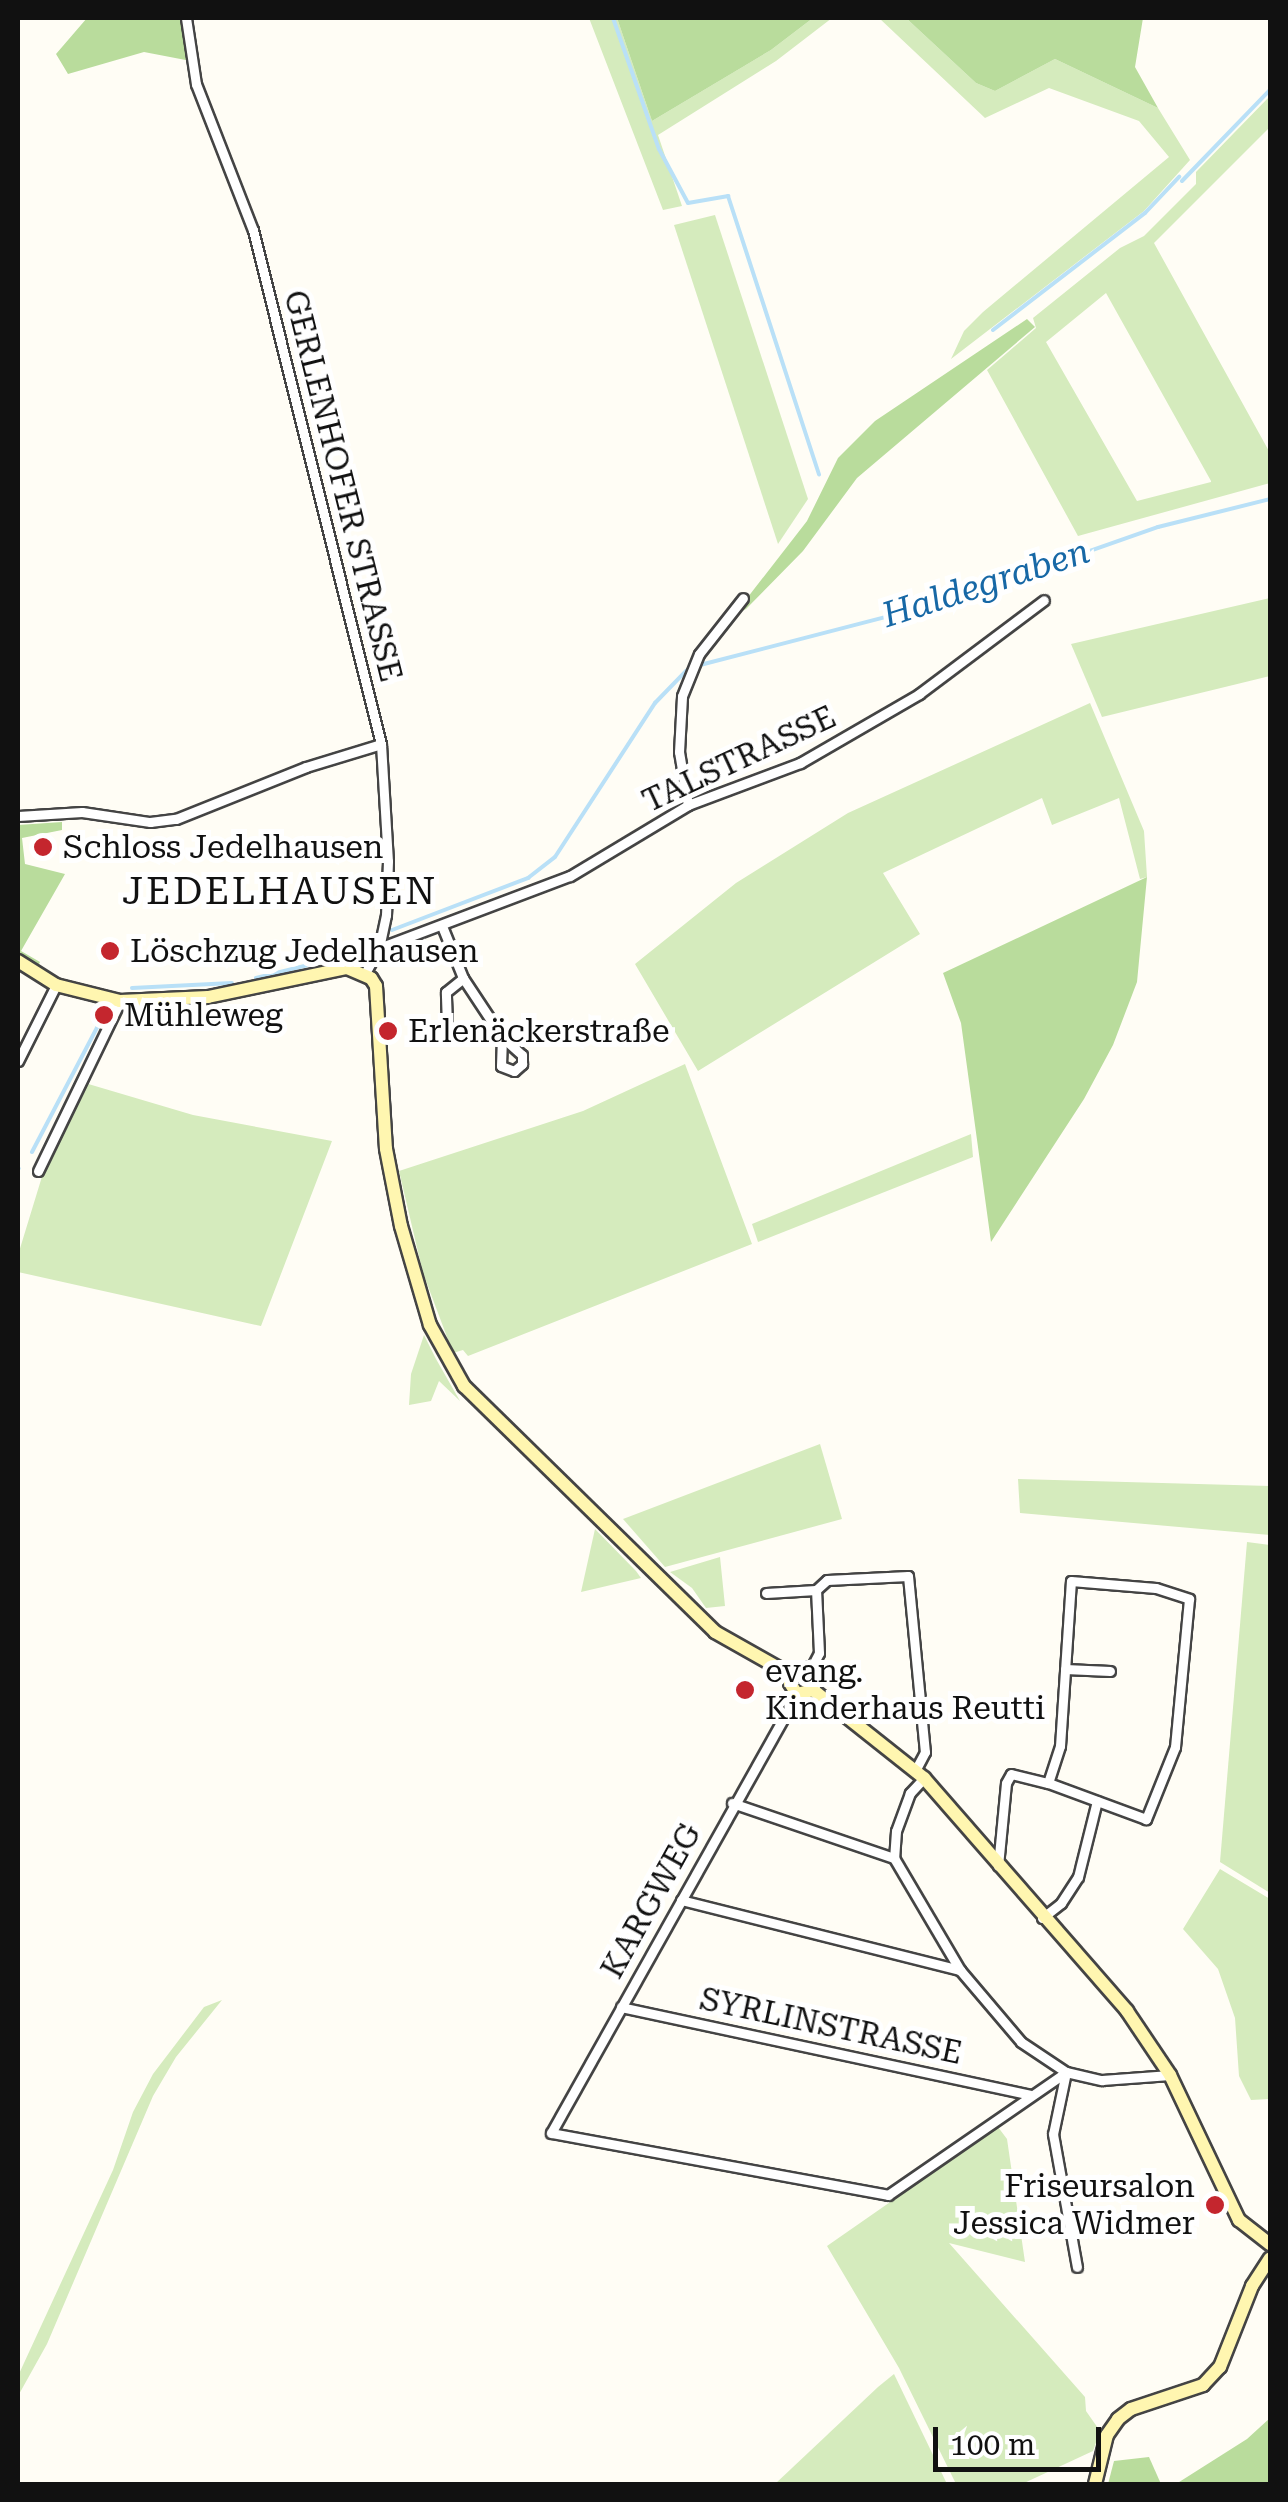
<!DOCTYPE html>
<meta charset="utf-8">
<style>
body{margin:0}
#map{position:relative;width:1288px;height:2502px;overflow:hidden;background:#fffdf5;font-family:"Roboto Serif",serif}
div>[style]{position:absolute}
.green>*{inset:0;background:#d5ebbd}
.forest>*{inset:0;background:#b9dc9c}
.stream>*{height:4px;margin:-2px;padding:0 2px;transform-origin:2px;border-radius:2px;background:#b9e0f7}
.roads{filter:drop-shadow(2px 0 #444) drop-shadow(-2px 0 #444) drop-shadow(0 2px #444) drop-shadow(0 -2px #444)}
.street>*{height:9px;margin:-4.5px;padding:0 4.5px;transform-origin:4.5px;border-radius:4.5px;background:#fff}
.secondary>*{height:12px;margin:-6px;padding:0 6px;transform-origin:6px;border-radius:6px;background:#fff6b0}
.dots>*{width:28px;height:28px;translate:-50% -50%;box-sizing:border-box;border:5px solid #fff;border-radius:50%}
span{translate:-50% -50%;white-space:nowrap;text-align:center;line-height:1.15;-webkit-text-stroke:10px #fff;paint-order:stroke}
.street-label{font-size:32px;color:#111}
.poi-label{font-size:32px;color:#111}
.left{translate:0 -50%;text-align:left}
.right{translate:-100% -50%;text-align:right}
.water-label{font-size:35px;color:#1768a6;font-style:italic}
.quarter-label{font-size:38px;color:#111;letter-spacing:2.5px}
.frame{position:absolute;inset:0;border:20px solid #111;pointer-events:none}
.scale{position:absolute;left:933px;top:2427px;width:168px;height:45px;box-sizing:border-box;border:5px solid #111;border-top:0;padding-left:12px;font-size:30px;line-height:35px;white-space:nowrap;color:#111;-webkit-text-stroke:8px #fff;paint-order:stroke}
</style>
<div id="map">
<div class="green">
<i style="clip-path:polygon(589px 18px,617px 18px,652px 121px,771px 50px,813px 18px,832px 18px,776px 61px,658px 135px,682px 206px,663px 210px)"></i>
<i style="clip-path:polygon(879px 18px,906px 18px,976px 83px,995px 91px,1055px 59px,1158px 108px,1190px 160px,1144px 211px,951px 359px,964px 331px,983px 312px,1169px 157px,1139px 121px,1049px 88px,985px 118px)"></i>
<i style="clip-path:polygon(evenodd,1270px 96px,1270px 127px,1154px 243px,1270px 453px,1270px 483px,1078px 536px,987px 370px,1036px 328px,1033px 318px,1120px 248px,1144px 236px,1196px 184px,1196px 172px,1270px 96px,1106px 293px,1211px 481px,1211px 482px,1137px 501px,1046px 342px,1106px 293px)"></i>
<i style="clip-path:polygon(715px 215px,808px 499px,778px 544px,674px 225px)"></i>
<i style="clip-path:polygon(1270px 598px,1270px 676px,1102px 717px,1071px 644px)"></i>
<i style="clip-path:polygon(1090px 703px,1144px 831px,1147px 877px,1140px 879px,1119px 798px,1052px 825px,1042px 798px,883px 873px,920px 934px,698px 1071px,635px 964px,736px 883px,848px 813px)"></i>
<i style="clip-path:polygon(685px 1064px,752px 1244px,468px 1356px,463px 1350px,453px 1353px,423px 1273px,399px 1171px,583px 1111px)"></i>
<i style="clip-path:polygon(85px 1083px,193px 1115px,332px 1141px,261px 1326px,18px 1272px,18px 1255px,44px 1170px)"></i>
<i style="clip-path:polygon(971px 1134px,973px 1157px,758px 1242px,752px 1224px)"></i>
<i style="clip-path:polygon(424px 1335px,436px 1359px,460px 1401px,439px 1381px,431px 1401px,409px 1405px,411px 1374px)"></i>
<i style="clip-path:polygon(820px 1444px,842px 1519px,665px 1567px,623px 1519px)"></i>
<i style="clip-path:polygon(1018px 1479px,1270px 1486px,1270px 1535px,1020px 1513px)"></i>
<i style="clip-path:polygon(595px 1529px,636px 1571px,641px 1578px,581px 1592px)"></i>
<i style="clip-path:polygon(1247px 1542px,1270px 1545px,1270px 1893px,1220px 1862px)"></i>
<i style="clip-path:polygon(720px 1557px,725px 1606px,706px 1608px,692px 1588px,670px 1572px)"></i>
<i style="clip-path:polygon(1220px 1869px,1270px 1899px,1270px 2099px,1251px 2100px,1239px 2076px,1235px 2018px,1218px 1969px,1183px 1929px)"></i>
<i style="clip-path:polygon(222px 2000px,176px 2057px,153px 2096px,47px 2344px,18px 2396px,18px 2376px,113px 2170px,133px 2112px,153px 2074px,204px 2007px)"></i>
<i style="clip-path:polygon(998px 2127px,1007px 2139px,1025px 2262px,949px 2243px,1085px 2397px,1086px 2411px,1100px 2431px,1093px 2451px,1022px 2484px,956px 2484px,899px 2368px,827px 2246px)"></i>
<i style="clip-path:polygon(894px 2374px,947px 2484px,775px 2484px,878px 2387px)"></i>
</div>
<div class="forest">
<i style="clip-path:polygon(87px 18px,192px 18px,196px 62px,144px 52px,68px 74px,56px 54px)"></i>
<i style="clip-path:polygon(617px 18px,813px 18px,771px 50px,652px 121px)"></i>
<i style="clip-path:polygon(906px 18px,1143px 18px,1135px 67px,1158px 108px,1055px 59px,995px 91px,976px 83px)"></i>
<i style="clip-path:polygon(1027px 319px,1035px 327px,857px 478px,803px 551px,746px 609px,734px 615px,807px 521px,838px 458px,875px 421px)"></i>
<i style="clip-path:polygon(62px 822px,62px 830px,22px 838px,25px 864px,65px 874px,21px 951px,40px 962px,37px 968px,18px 956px,18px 825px)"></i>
<i style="clip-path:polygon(1147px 877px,1137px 982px,1113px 1045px,1084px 1099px,991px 1242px,961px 1023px,943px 973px)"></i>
<i style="clip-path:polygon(1270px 2418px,1270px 2484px,1176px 2484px,1247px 2439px)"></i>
<i style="clip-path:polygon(1149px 2457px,1161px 2484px,1108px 2484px,1114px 2461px)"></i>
</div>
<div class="stream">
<i style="left:613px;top:18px;width:139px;rotate:70.7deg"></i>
<i style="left:659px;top:149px;width:61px;rotate:61.8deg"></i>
<i style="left:688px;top:203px;width:41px;rotate:-9.9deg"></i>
<i style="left:728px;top:196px;width:293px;rotate:71.9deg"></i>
<i style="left:1182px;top:181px;width:127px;rotate:-46deg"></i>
<i style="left:993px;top:330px;width:192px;rotate:-37.6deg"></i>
<i style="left:1145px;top:213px;width:50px;rotate:-46.6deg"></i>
<i style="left:700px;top:665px;width:252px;rotate:-14.5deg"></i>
<i style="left:944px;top:602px;width:227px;rotate:-19.3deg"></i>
<i style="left:1158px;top:527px;width:115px;rotate:-14deg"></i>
<i style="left:392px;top:930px;width:146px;rotate:-20.9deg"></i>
<i style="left:528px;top:878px;width:34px;rotate:-38deg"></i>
<i style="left:555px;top:857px;width:184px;rotate:-57deg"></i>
<i style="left:655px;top:703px;width:45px;rotate:-45.9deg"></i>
<i style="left:256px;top:978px;width:78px;rotate:-14deg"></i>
<i style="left:332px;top:959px;width:43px;rotate:-26deg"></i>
<i style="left:132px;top:988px;width:100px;rotate:-2.9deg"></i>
<i style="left:32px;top:1152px;width:151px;rotate:-62.4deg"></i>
<i style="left:18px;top:1169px;width:1px;rotate:-45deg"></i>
</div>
<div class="roads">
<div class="street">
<i style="left:186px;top:18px;width:67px;rotate:81.4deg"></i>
<i style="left:196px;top:84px;width:157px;rotate:68.7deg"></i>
<i style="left:253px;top:230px;width:530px;rotate:76.02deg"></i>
<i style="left:381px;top:744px;width:117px;rotate:86.6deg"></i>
<i style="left:388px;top:861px;width:54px;rotate:92.1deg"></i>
<i style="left:386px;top:915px;width:34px;rotate:102deg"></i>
<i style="left:379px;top:948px;width:29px;rotate:119deg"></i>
<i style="left:688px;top:805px;width:54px;rotate:-99.6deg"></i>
<i style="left:679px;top:752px;width:56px;rotate:-86.9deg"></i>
<i style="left:682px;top:696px;width:45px;rotate:-68deg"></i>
<i style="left:699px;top:654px;width:71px;rotate:-51.8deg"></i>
<i style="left:18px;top:816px;width:64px;rotate:-3.6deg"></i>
<i style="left:82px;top:812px;width:69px;rotate:8.4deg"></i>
<i style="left:150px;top:822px;width:26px;rotate:-7deg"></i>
<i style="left:176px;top:819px;width:140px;rotate:-21.8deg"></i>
<i style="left:306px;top:767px;width:78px;rotate:-17deg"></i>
<i style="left:442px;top:926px;width:56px;rotate:68deg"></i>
<i style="left:463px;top:978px;width:71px;rotate:56.5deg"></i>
<i style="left:502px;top:1037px;width:29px;rotate:92deg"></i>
<i style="left:501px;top:1066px;width:14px;rotate:21deg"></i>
<i style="left:514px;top:1071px;width:11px;rotate:-41deg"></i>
<i style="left:522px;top:1064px;width:9px;rotate:-90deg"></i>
<i style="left:522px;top:1055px;width:27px;rotate:-138deg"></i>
<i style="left:379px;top:948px;width:204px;rotate:-20.7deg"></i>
<i style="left:570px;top:876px;width:138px;rotate:-31deg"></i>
<i style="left:688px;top:805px;width:120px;rotate:-20.6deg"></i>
<i style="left:800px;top:763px;width:138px;rotate:-30.1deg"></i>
<i style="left:919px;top:694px;width:156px;rotate:-36.9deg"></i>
<i style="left:447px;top:1025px;width:33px;rotate:-92deg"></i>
<i style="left:446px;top:992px;width:22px;rotate:-39deg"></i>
<i style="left:18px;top:1061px;width:85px;rotate:-63.4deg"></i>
<i style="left:38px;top:1171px;width:189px;rotate:-64.2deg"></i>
<i style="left:1071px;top:1581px;width:85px;rotate:4.7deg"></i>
<i style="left:1156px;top:1588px;width:35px;rotate:18deg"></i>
<i style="left:1189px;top:1599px;width:149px;rotate:95.4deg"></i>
<i style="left:1175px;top:1747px;width:78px;rotate:111.9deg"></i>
<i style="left:1146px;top:1819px;width:104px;rotate:-159.8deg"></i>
<i style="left:1048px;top:1783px;width:39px;rotate:-72deg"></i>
<i style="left:1060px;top:1746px;width:165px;rotate:-86.2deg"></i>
<i style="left:766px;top:1593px;width:50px;rotate:-3.4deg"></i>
<i style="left:1065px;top:1669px;width:45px;rotate:2.5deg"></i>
<i style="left:810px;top:1670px;width:19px;rotate:-62deg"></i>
<i style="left:819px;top:1653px;width:63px;rotate:-92.7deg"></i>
<i style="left:816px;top:1590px;width:15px;rotate:-42deg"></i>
<i style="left:827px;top:1580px;width:81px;rotate:-2.8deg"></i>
<i style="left:908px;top:1576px;width:177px;rotate:84.5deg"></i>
<i style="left:925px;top:1752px;width:19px;rotate:118deg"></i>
<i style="left:797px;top:1694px;width:503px;rotate:119.26deg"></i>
<i style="left:551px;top:2133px;width:343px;rotate:10.4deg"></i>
<i style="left:888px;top:2195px;width:216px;rotate:-34.6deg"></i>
<i style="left:1066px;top:2072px;width:37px;rotate:13deg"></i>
<i style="left:1102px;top:2080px;width:68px;rotate:-4.2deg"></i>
<i style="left:924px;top:1778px;width:21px;rotate:133deg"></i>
<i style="left:910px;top:1793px;width:40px;rotate:110.2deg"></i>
<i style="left:896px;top:1831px;width:27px;rotate:94deg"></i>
<i style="left:894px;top:1858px;width:130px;rotate:59.5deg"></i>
<i style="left:960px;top:1970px;width:94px;rotate:49.7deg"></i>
<i style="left:1021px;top:2042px;width:54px;rotate:33.7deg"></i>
<i style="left:1066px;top:2072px;width:63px;rotate:101.8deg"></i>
<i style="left:1053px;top:2134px;width:135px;rotate:79.8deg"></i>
<i style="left:732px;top:1803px;width:171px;rotate:18.8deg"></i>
<i style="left:998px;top:1866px;width:83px;rotate:-84.5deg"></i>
<i style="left:1006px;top:1783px;width:10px;rotate:-61deg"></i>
<i style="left:1011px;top:1774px;width:38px;rotate:14deg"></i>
<i style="left:681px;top:1900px;width:288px;rotate:14.1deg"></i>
<i style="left:1042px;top:1918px;width:24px;rotate:-38deg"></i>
<i style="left:1061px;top:1903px;width:31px;rotate:-57deg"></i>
<i style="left:1078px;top:1877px;width:78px;rotate:-76deg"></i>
<i style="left:621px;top:2007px;width:418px;rotate:12.1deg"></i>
</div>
<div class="secondary">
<i style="left:18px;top:961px;width:45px;rotate:32.3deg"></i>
<i style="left:56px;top:985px;width:66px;rotate:14deg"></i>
<i style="left:120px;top:1001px;width:88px;rotate:-2.6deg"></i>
<i style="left:208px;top:997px;width:142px;rotate:-11.8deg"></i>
<i style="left:347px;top:968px;width:26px;rotate:23deg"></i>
<i style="left:371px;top:978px;width:9px;rotate:58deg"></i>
<i style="left:376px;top:986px;width:163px;rotate:86.5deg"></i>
<i style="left:386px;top:1149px;width:78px;rotate:79deg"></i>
<i style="left:401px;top:1226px;width:103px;rotate:73.7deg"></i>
<i style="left:430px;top:1325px;width:70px;rotate:60.9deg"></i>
<i style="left:464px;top:1386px;width:351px;rotate:44.4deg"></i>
<i style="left:715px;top:1632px;width:87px;rotate:29.5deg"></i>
<i style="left:791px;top:1675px;width:13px;rotate:-32deg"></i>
<i style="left:802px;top:1668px;width:8px;rotate:14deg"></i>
<i style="left:810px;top:1670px;width:9px;rotate:49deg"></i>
<i style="left:816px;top:1677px;width:13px;rotate:103deg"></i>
<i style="left:791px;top:1675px;width:8px;rotate:97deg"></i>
<i style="left:790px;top:1683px;width:13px;rotate:58deg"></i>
<i style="left:797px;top:1694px;width:16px;rotate:-14deg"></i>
<i style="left:813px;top:1690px;width:142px;rotate:38.4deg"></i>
<i style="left:924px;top:1778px;width:309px;rotate:48.9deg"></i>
<i style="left:1127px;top:2011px;width:77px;rotate:56.1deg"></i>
<i style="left:1170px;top:2075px;width:161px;rotate:64.6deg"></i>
<i style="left:1239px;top:2220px;width:39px;rotate:38deg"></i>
<i style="left:1095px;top:2484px;width:50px;rotate:-76.2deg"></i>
<i style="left:1107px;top:2435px;width:19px;rotate:-55deg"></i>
<i style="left:1118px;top:2419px;width:16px;rotate:-38deg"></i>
<i style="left:1131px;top:2409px;width:76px;rotate:-18.4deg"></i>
<i style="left:1203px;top:2385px;width:25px;rotate:-47deg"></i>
<i style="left:1220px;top:2367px;width:87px;rotate:-68.4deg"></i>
<i style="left:1252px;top:2286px;width:33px;rotate:-57deg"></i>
</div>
</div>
<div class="dots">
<i style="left:43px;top:847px;background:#c4262e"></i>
<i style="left:110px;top:951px;background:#c4262e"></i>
<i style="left:104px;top:1015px;background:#c4262e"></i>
<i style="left:388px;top:1031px;background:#c4262e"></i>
<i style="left:745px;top:1690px;background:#c4262e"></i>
<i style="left:1215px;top:2205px;background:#c4262e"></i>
</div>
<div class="street-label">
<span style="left:343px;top:486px;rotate:76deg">GERLENHOFER STRASSE</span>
<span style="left:739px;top:759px;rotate:-25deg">TALSTRASSE</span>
<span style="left:651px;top:1901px;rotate:-61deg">KARGWEG</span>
<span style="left:831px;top:2026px;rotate:12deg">SYRLINSTRASSE</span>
</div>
<div class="poi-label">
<span class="left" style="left:63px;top:847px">Schloss Jedelhausen</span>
<span class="left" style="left:130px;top:951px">Löschzug Jedelhausen</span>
<span class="left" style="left:124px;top:1015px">Mühleweg</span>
<span class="left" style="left:408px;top:1031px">Erlenäckerstraße</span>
<span class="left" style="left:765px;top:1690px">evang.<br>Kinderhaus Reutti</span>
<span class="right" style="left:1195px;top:2205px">Friseursalon<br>Jessica Widmer</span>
</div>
<div class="water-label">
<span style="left:986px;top:584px;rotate:-18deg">Haldegraben</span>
</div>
<div class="quarter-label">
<span style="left:280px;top:892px">JEDELHAUSEN</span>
</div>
<div class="frame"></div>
<div class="scale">100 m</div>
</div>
